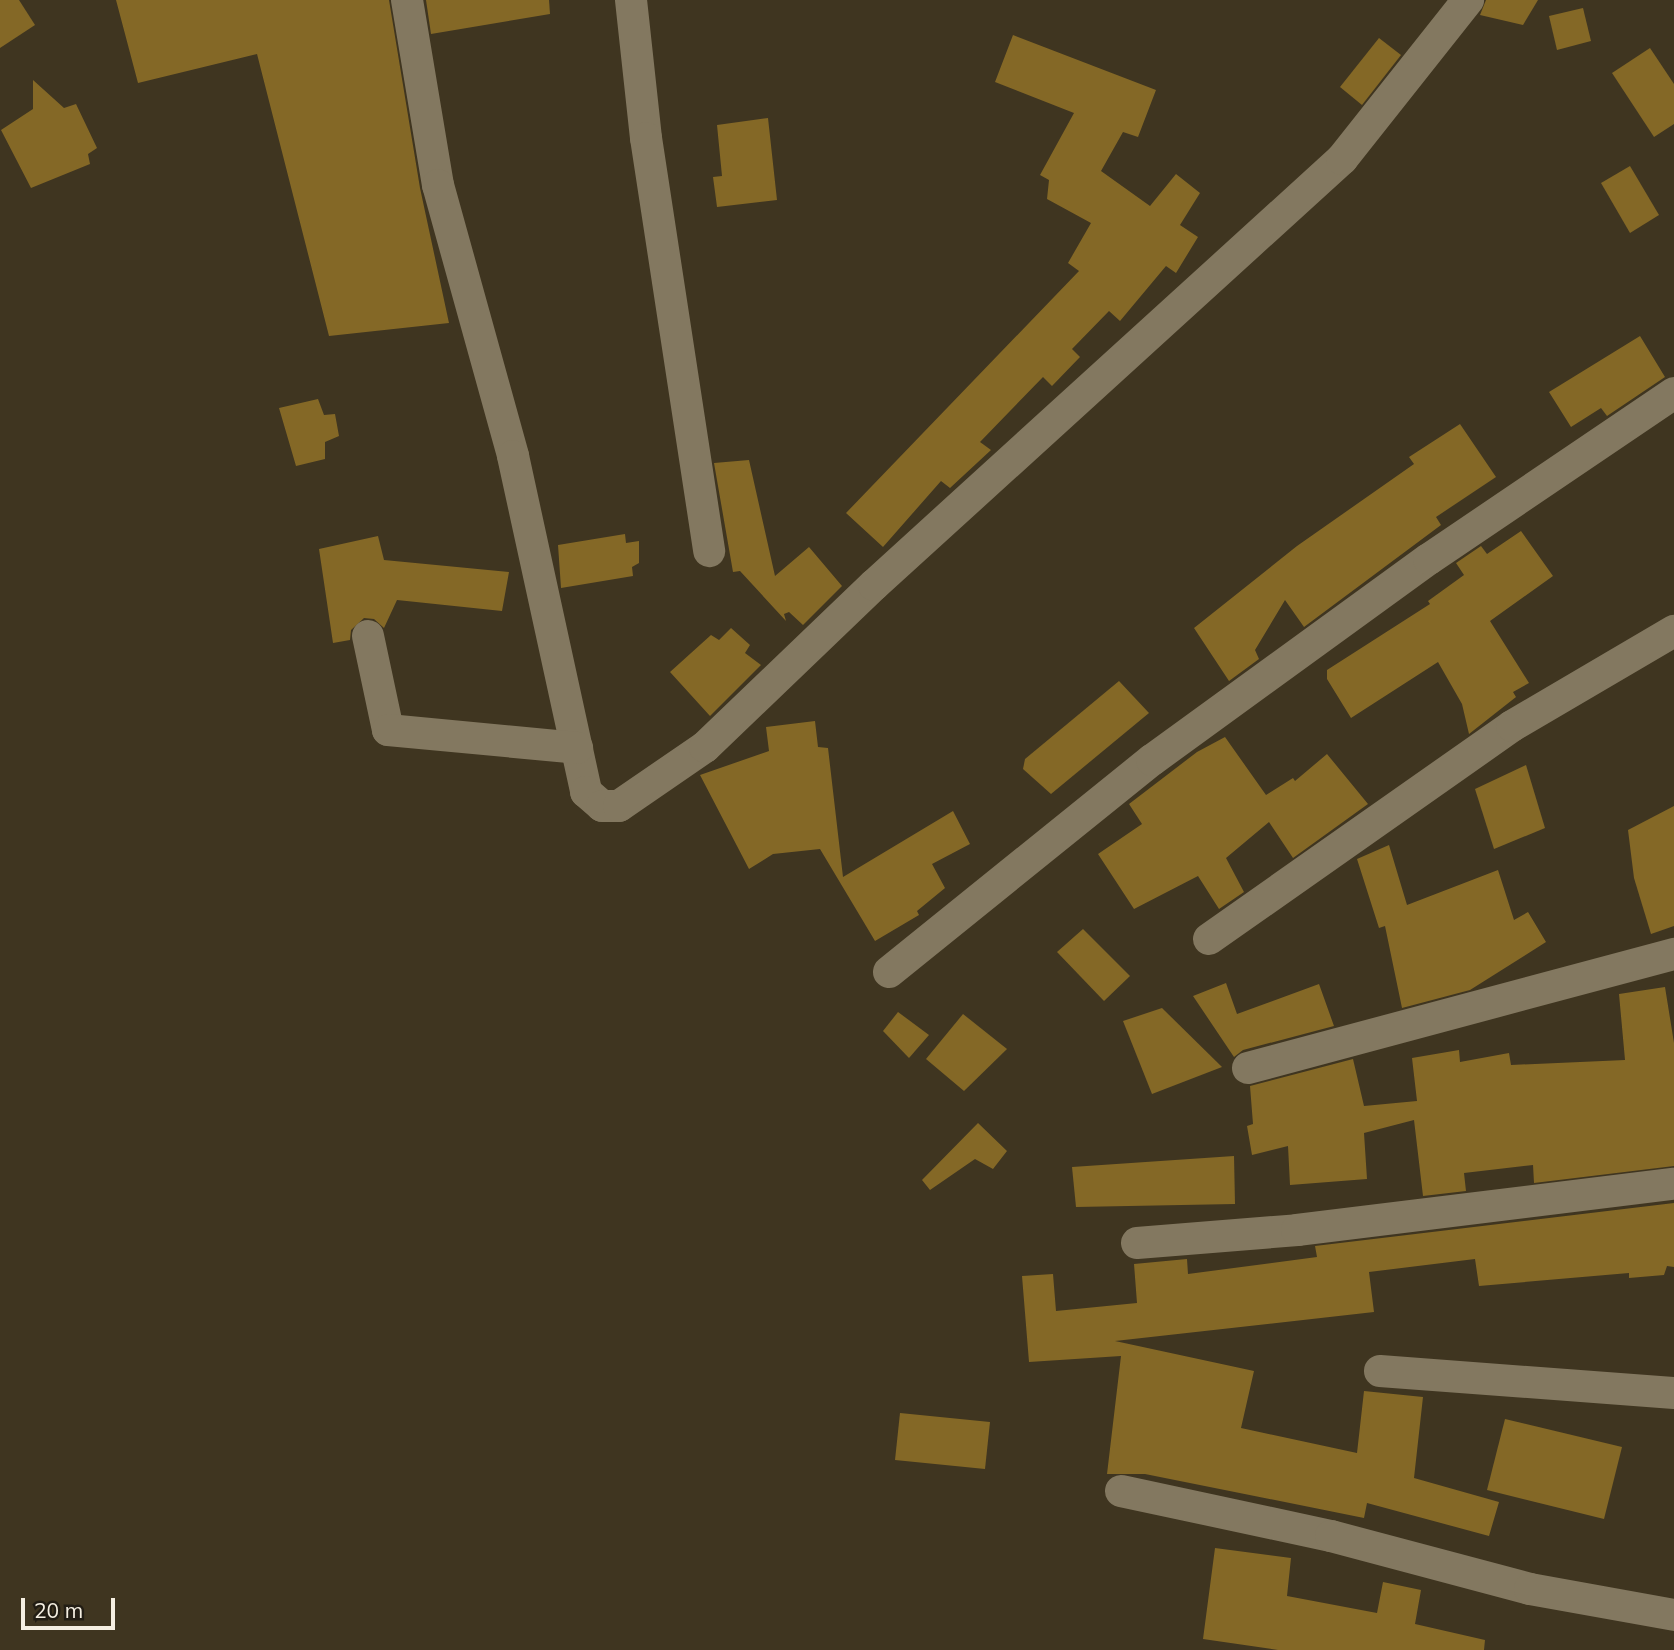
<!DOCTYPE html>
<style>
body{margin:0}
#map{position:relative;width:1674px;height:1650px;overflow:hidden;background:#3f3520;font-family:Mulish,sans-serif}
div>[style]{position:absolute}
.building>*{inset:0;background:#846826}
.street>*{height:32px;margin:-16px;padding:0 16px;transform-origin:16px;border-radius:16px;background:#837860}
span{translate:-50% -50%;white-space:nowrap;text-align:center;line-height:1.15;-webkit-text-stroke:5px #221d14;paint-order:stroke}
.scale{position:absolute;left:21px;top:1598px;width:94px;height:32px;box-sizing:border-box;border:4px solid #f5efe2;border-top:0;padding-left:9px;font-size:21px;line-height:24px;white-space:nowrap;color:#f5efe2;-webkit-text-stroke:5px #221d14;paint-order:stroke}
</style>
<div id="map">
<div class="building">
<i style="clip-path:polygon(0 0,19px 0,35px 25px,0 48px)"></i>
<i style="clip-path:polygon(116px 0,389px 0,420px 188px,449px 323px,329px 336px,257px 54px,138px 83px)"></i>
<i style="clip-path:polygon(426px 0,549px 0,550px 14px,431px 34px)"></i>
<i style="clip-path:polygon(1486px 0,1538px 0,1523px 25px,1480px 15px)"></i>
<i style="clip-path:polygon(1583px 8px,1591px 41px,1557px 50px,1549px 16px)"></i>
<i style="clip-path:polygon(1013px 35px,1156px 90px,1138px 137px,1123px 132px,1101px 171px,1150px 206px,1176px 174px,1200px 193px,1180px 225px,1198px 237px,1176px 273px,1166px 266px,1120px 321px,1109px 311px,1072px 349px,1080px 357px,1052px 386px,1043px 377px,980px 442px,991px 450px,950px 488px,941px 481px,883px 547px,846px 513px,1079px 271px,1068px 263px,1091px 223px,1047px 199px,1049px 180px,1040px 175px,1074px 113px,995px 82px)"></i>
<i style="clip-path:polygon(1379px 38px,1401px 55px,1362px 105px,1340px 87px)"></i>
<i style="clip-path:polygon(1650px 48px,1674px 84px,1674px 124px,1654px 137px,1612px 73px)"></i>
<i style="clip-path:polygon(33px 80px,64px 108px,76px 104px,97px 148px,88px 154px,90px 164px,31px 188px,1px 130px,33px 109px)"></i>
<i style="clip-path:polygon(768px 118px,777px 200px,717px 207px,713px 177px,722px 176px,717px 125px)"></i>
<i style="clip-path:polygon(1630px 166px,1659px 215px,1630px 233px,1601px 183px)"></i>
<i style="clip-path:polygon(1640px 336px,1665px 377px,1607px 416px,1601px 408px,1571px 427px,1549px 392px)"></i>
<i style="clip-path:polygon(318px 399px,324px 415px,335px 414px,339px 436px,325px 442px,325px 459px,296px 466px,279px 408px)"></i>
<i style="clip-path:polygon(1460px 424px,1496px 477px,1436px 517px,1441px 525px,1304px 627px,1285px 600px,1255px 650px,1259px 659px,1229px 681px,1194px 628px,1297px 546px,1414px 464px,1409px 457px)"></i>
<i style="clip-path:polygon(749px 460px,775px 576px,809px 547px,842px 586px,803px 625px,789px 612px,784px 614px,786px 621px,740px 571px,733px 572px,714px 463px)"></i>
<i style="clip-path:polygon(1521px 531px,1553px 576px,1490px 621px,1529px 683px,1513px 692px,1516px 697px,1469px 734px,1462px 704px,1438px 662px,1351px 718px,1327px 679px,1327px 670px,1430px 604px,1428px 601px,1464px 575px,1456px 563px,1481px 546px,1487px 554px)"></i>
<i style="clip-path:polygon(625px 534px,626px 543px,639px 541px,639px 563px,632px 567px,633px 576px,561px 588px,558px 545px)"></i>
<i style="clip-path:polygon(378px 536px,384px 560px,509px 572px,502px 611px,397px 600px,384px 628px,374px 619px,364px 618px,351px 630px,350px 640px,333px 643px,319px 549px)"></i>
<i style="clip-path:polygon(731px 628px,750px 645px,745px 653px,761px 665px,710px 716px,670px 672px,711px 635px,719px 640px)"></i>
<i style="clip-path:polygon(1119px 681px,1149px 713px,1051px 794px,1023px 769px,1025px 759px)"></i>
<i style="clip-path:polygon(815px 721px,818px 747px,828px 748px,843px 877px,953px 811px,970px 844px,932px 864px,945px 888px,917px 911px,919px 915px,875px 941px,820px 849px,773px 854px,749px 869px,700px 775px,769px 751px,766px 727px)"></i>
<i style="clip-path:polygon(1225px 737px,1266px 795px,1293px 778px,1295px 781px,1327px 754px,1368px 804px,1293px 858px,1269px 822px,1226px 858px,1244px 892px,1219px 909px,1198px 876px,1134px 909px,1098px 854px,1142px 824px,1129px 804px,1197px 752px)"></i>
<i style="clip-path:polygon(1526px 765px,1545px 828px,1494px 849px,1475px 789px)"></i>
<i style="clip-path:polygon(1674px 806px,1674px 926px,1651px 934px,1634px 878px,1628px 830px)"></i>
<i style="clip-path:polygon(1389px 845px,1407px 905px,1498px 870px,1514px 920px,1528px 912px,1546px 942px,1470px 990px,1402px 1008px,1385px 926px,1379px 928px,1357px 859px)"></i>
<i style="clip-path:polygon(1083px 929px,1130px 976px,1104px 1001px,1057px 952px)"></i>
<i style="clip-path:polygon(1226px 983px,1237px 1014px,1319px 984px,1334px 1026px,1243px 1050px,1234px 1057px,1193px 996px)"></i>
<i style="clip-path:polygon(1665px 987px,1674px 1043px,1674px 1166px,1534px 1183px,1533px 1165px,1464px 1173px,1466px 1191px,1423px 1196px,1414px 1120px,1364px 1133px,1367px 1179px,1290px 1185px,1288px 1146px,1252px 1155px,1247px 1126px,1253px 1124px,1250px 1086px,1353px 1059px,1364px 1106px,1417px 1101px,1412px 1058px,1459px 1050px,1460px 1062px,1509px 1053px,1511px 1065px,1625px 1060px,1619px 994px)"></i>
<i style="clip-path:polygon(1162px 1008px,1222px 1067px,1152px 1094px,1123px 1021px)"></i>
<i style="clip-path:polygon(898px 1012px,929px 1035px,909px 1058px,883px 1031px)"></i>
<i style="clip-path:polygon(963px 1014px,1007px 1049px,964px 1091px,926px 1059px)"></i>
<i style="clip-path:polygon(978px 1123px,1007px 1151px,993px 1169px,975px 1159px,930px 1190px,922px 1180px)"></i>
<i style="clip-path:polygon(1234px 1156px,1235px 1204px,1076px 1207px,1072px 1167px)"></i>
<i style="clip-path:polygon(1674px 1203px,1674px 1267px,1667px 1266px,1664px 1275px,1629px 1278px,1629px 1273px,1479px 1286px,1475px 1259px,1369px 1272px,1374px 1312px,1115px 1341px,1254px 1371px,1241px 1428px,1357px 1453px,1364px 1391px,1423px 1397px,1414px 1478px,1499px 1502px,1489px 1536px,1367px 1503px,1364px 1518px,1145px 1474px,1107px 1474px,1121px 1356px,1029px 1362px,1022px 1276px,1053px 1274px,1056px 1311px,1137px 1303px,1134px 1264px,1187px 1259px,1188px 1274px,1317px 1257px,1315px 1246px)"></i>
<i style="clip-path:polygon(900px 1413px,990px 1422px,985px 1469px,895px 1460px)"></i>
<i style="clip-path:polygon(1505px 1419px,1622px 1447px,1604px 1519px,1487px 1490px)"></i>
<i style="clip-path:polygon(1215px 1548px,1291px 1558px,1287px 1596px,1377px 1613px,1383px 1582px,1421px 1590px,1415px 1624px,1485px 1640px,1484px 1650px,1278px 1650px,1203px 1639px)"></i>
</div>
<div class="street">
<i style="left:407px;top:0;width:188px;rotate:80.5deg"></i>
<i style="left:438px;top:185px;width:281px;rotate:74.5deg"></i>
<i style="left:513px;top:456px;width:344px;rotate:77.7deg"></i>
<i style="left:586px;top:792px;width:21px;rotate:41deg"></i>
<i style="left:602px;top:806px;width:17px"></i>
<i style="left:619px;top:806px;width:104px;rotate:-34.5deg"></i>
<i style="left:705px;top:747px;width:234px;rotate:-43.8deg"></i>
<i style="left:874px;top:585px;width:633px;rotate:-42.31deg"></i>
<i style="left:1342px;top:159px;width:203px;rotate:-51.6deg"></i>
<i style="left:631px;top:0;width:139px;rotate:83.8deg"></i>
<i style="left:646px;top:138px;width:418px;rotate:81.3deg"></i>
<i style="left:368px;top:636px;width:96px;rotate:78deg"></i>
<i style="left:388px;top:730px;width:190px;rotate:5.4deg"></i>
<i style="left:1209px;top:939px;width:370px;rotate:-35.1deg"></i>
<i style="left:1512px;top:726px;width:188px;rotate:-30.4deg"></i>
<i style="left:889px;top:972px;width:338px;rotate:-38.9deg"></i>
<i style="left:1152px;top:760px;width:342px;rotate:-36deg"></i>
<i style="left:1429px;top:559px;width:296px;rotate:-34.1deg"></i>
<i style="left:1248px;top:1068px;width:441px;rotate:-15deg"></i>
<i style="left:1137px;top:1243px;width:161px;rotate:-4.6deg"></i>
<i style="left:1297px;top:1230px;width:380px;rotate:-7deg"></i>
<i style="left:1380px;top:1371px;width:295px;rotate:4.3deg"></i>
<i style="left:1121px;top:1491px;width:215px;rotate:12.1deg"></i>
<i style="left:1331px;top:1536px;width:206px;rotate:14.9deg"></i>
<i style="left:1530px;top:1589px;width:146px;rotate:10.2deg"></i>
</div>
<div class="scale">20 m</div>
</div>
